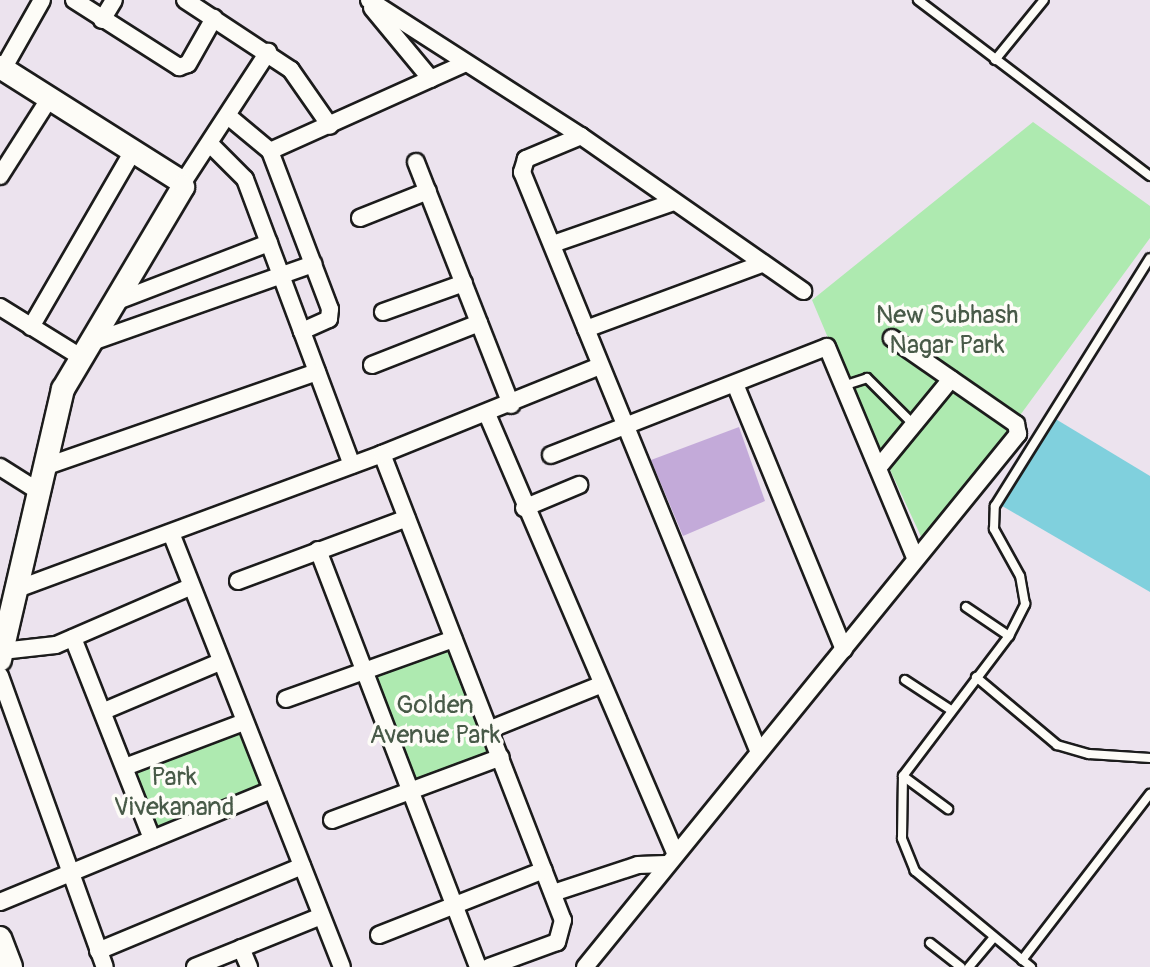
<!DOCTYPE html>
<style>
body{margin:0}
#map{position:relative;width:1150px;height:967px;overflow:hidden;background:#ece3ee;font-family:Pangolin,sans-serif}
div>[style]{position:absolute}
.green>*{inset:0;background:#aeeab0}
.water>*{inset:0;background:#80d0dd}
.building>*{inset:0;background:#c3aad9}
.roads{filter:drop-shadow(2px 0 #1c1c1c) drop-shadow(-2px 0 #1c1c1c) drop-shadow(0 2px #1c1c1c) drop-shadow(0 -2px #1c1c1c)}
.lane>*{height:8px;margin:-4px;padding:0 4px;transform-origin:4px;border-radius:4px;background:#fdfcf7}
.street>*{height:16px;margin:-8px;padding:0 8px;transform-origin:8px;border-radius:8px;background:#fdfcf7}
.secondary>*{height:22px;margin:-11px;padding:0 11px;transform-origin:11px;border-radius:11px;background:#fdfcf7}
span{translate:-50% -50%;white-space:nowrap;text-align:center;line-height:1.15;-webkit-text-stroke:7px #fdfcf7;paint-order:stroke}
.park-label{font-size:26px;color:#485a48}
</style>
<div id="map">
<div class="green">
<i style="clip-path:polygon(1033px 122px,1150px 206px,1150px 238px,925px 545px,885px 459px,881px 463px,812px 300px)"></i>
<i style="clip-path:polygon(453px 640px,499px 757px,411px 791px,369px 677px)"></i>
<i style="clip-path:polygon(246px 730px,270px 790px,154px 838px,130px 773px)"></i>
</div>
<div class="water">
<i style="clip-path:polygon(1049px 415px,1150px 476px,1150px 592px,997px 503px)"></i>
</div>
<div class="building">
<i style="clip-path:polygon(739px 427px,765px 501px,683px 536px,651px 460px)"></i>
</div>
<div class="roads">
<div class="lane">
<i style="left:918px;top:0;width:291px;rotate:37.2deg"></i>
<i style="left:995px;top:60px;width:77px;rotate:-50.8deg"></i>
<i style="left:846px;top:385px;width:22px;rotate:-18deg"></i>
<i style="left:867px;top:378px;width:66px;rotate:45deg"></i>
<i style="left:966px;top:607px;width:52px;rotate:34deg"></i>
<i style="left:976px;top:677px;width:106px;rotate:40deg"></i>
<i style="left:1057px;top:745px;width:33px;rotate:16deg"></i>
<i style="left:1089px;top:754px;width:61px;rotate:3.8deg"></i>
<i style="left:905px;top:680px;width:55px;rotate:33.1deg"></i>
<i style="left:903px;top:776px;width:56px;rotate:36.3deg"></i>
<i style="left:930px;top:943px;width:39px;rotate:38deg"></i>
<i style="left:1022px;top:960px;width:210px;rotate:-52.4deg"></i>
<i style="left:969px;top:967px;width:38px;rotate:-50deg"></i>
<i style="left:1031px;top:967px;width:151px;rotate:-140.4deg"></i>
<i style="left:915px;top:871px;width:35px;rotate:-112deg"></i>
<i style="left:902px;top:838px;width:62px;rotate:-89.1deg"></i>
<i style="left:903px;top:776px;width:176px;rotate:-52.9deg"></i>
<i style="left:1009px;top:636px;width:36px;rotate:-63deg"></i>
<i style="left:1025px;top:604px;width:28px;rotate:-100deg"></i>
<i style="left:1020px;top:576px;width:54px;rotate:-119deg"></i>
<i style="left:994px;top:529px;width:23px;rotate:-88deg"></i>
<i style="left:995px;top:506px;width:292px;rotate:-58deg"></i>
</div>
<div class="street">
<i style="left:74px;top:0;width:125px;rotate:32.5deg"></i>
<i style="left:179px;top:67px;width:9px;rotate:-18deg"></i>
<i style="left:188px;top:64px;width:53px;rotate:-60.5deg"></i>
<i style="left:185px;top:0;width:127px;rotate:33.4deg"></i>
<i style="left:291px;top:70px;width:68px;rotate:55.1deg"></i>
<i style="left:369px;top:0;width:252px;rotate:32.7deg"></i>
<i style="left:581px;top:136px;width:271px;rotate:34.9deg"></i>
<i style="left:372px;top:8px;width:92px;rotate:50.3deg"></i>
<i style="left:102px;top:20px;width:23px;rotate:-59deg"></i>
<i style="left:3px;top:69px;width:79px;rotate:-60.5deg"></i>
<i style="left:228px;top:116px;width:55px;rotate:39.8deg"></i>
<i style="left:270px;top:151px;width:169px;rotate:69.2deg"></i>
<i style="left:330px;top:309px;width:10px;rotate:96deg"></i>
<i style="left:329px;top:319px;width:30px;rotate:156deg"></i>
<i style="left:581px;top:136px;width:60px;rotate:157.3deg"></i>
<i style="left:526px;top:159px;width:14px;rotate:107deg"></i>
<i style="left:522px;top:172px;width:624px;rotate:67.79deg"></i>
<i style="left:210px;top:144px;width:49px;rotate:45deg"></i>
<i style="left:245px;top:179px;width:305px;rotate:69.5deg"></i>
<i style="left:270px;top:151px;width:213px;rotate:-24.2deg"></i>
<i style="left:416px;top:162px;width:261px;rotate:68.6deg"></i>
<i style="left:0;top:176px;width:91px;rotate:-57.5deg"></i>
<i style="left:182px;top:184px;width:158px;rotate:-56.9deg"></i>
<i style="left:360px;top:218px;width:73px;rotate:-21.7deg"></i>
<i style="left:553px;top:244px;width:125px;rotate:-19.2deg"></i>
<i style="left:115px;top:302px;width:165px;rotate:-21deg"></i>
<i style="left:0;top:307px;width:93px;rotate:31.8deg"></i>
<i style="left:383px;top:312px;width:86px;rotate:-19.7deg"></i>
<i style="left:31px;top:327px;width:203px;rotate:-59.9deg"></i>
<i style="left:586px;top:329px;width:188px;rotate:-20.3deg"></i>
<i style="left:89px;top:343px;width:238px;rotate:-19.4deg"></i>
<i style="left:372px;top:365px;width:115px;rotate:-21.4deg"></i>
<i style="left:735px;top:384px;width:287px;rotate:67.7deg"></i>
<i style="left:487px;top:414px;width:477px;rotate:66.8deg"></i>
<i style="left:382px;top:454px;width:500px;rotate:68.8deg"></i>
<i style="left:563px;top:920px;width:23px;rotate:105deg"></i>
<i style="left:557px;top:942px;width:72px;rotate:159.8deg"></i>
<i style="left:551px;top:455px;width:296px;rotate:-21.4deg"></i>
<i style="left:827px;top:347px;width:228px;rotate:67.3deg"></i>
<i style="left:0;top:467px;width:45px;rotate:32.3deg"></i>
<i style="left:44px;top:467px;width:289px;rotate:-19.2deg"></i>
<i style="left:878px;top:468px;width:115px;rotate:-50.6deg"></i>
<i style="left:524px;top:508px;width:60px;rotate:-22.7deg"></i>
<i style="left:171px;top:533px;width:466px;rotate:68.5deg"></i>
<i style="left:318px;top:550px;width:447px;rotate:69deg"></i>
<i style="left:238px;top:581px;width:180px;rotate:-20.4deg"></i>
<i style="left:20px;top:588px;width:386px;rotate:-20.3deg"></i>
<i style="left:382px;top:454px;width:235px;rotate:-22deg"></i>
<i style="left:73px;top:638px;width:216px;rotate:68.5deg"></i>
<i style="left:2px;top:651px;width:54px;rotate:-6.3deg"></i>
<i style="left:56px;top:645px;width:146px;rotate:-23.4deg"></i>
<i style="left:0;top:676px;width:309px;rotate:70.2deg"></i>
<i style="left:286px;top:699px;width:178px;rotate:-19.7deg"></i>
<i style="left:104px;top:711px;width:126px;rotate:-22.9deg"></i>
<i style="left:491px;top:729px;width:118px;rotate:-22deg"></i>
<i style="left:125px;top:767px;width:127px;rotate:-20.7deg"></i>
<i style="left:332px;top:820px;width:180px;rotate:-20.4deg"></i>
<i style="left:553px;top:893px;width:89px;rotate:-18.2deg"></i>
<i style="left:638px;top:865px;width:28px;rotate:-2deg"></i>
<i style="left:0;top:902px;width:294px;rotate:-22.4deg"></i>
<i style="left:379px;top:935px;width:177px;rotate:-21.5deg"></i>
<i style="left:241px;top:948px;width:21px;rotate:67deg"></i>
<i style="left:98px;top:951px;width:221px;rotate:-22.6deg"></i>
<i style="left:195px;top:967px;width:136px;rotate:-22deg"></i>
<i style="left:585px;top:967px;width:687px;rotate:-50.91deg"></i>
<i style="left:1018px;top:434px;width:10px;rotate:-101deg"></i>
<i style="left:1016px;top:424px;width:151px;rotate:-145.3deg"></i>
</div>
<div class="secondary">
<i style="left:0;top:67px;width:212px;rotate:32.3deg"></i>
<i style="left:179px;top:180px;width:8px;rotate:60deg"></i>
<i style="left:183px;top:187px;width:235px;rotate:120.7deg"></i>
<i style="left:63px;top:389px;width:278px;rotate:103.1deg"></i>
<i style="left:0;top:938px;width:31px;rotate:69deg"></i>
</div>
</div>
<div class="park-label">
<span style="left:947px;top:331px">New Subhash<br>Nagar Park</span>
<span style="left:435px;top:721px">Golden<br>Avenue Park</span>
<span style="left:174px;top:793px">Park<br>Vivekanand</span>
</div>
</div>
